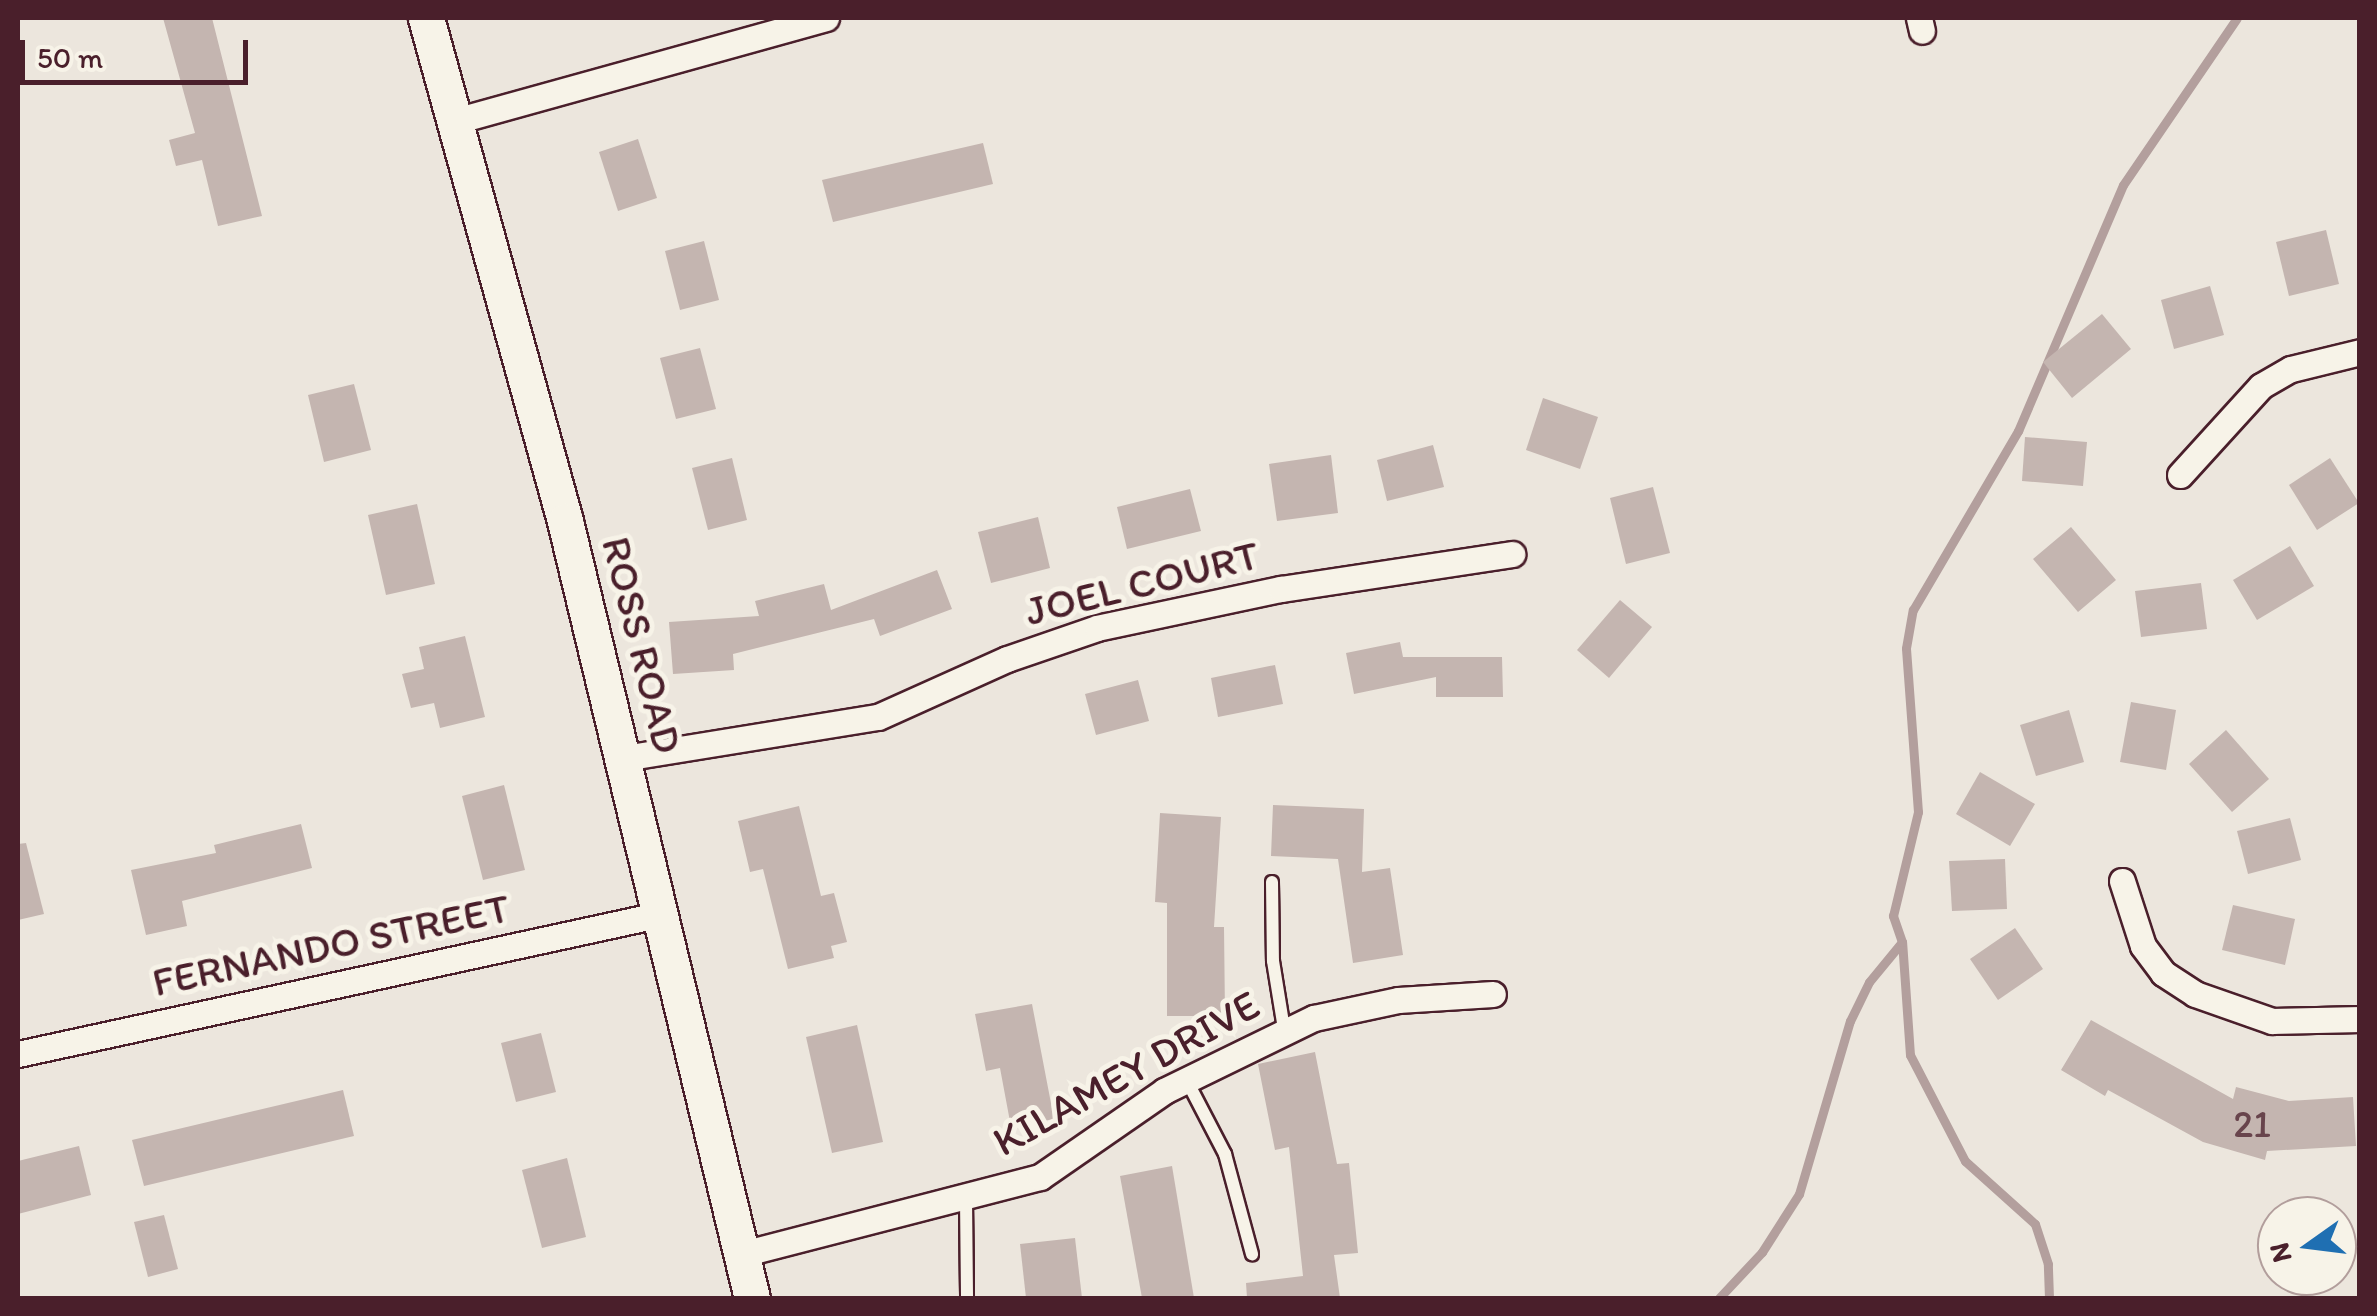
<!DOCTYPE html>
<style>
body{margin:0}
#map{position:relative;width:2377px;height:1316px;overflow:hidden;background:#ece6dd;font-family:Itim,sans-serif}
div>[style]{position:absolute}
.stream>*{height:9px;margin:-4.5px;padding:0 4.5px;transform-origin:4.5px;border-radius:4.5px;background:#b39f9d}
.building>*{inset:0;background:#c4b5b0}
.roads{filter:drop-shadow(2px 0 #4a1f2b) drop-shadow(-2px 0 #4a1f2b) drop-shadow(0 2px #4a1f2b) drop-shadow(0 -2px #4a1f2b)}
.lane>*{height:12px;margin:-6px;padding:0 6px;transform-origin:6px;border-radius:6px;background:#f7f3e8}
.street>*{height:25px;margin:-12.5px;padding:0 12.5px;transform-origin:12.5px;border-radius:12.5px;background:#f7f3e8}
.secondary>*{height:35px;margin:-17.5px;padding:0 17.5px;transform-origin:17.5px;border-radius:17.5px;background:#f7f3e8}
span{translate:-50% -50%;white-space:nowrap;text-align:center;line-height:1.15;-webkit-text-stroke:10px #f7f3e8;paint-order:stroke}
.number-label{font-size:38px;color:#68444c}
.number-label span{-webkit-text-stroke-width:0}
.street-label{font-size:42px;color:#4a1f2b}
.frame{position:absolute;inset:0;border:20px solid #4a1f2b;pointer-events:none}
.north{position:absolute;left:2257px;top:1196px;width:100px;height:100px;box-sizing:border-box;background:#f7f3e8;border:2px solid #b29e9c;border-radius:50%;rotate:256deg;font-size:28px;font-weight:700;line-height:40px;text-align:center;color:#4a1f2b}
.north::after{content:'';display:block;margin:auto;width:35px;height:45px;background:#1f6fb2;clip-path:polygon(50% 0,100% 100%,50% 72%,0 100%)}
.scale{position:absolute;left:20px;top:40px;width:228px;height:45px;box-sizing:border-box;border:5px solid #4a1f2b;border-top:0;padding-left:12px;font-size:30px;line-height:35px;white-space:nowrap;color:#4a1f2b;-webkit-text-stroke:8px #f7f3e8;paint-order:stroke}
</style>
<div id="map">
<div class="stream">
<i style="left:1719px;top:1298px;width:63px;rotate:-46.9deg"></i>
<i style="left:1762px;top:1252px;width:69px;rotate:-57.5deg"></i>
<i style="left:1799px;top:1194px;width:180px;rotate:-73.6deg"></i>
<i style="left:1850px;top:1021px;width:43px;rotate:-64deg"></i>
<i style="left:1869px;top:982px;width:52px;rotate:-50.5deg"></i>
<i style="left:2049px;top:1298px;width:34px;rotate:-92deg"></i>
<i style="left:2048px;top:1264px;width:42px;rotate:-108deg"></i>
<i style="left:2035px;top:1224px;width:94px;rotate:-138deg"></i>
<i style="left:1965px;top:1161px;width:119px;rotate:-117.4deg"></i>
<i style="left:1910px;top:1055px;width:113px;rotate:-94deg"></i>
<i style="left:1902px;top:942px;width:28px;rotate:-109deg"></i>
<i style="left:1893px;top:916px;width:107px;rotate:-76.5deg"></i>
<i style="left:1918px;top:812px;width:164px;rotate:-94.2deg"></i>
<i style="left:1906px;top:648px;width:39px;rotate:-80deg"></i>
<i style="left:1913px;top:610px;width:208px;rotate:-59.6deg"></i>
<i style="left:2018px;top:431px;width:267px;rotate:-66.9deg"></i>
<i style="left:2123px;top:185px;width:202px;rotate:-55.7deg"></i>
</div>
<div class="building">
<i style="clip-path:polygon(163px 18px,212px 18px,262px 216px,218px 226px,202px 160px,176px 166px,169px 140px,195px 133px)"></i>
<i style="clip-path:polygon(638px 139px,657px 198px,618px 211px,599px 152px)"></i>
<i style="clip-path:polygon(983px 143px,993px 184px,833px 222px,822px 180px)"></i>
<i style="clip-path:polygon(2326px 230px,2339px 284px,2289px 296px,2276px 242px)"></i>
<i style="clip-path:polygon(704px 241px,719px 300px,680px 310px,665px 251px)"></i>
<i style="clip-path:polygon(2210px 286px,2224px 335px,2174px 349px,2161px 300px)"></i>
<i style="clip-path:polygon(2102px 314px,2131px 349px,2072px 398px,2043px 362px)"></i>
<i style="clip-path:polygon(700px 348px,716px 409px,676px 419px,660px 358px)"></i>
<i style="clip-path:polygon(354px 384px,371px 450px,324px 462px,308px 395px)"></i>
<i style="clip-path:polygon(1543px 398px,1598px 417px,1580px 469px,1526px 450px)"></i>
<i style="clip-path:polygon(2025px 437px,2087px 442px,2083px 486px,2022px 481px)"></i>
<i style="clip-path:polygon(1433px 445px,1444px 487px,1387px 501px,1377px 460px)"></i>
<i style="clip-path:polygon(1331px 455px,1338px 513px,1277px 521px,1269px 464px)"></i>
<i style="clip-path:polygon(732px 458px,747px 520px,708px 530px,692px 468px)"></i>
<i style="clip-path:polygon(2330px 458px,2359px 503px,2317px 530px,2289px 485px)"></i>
<i style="clip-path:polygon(1653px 487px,1670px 553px,1626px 564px,1610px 498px)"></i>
<i style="clip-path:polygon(1190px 489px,1201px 531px,1127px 549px,1117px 507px)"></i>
<i style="clip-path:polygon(417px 504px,435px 584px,386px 595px,368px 515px)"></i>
<i style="clip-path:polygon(1038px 517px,1050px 568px,991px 583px,978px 532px)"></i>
<i style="clip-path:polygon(2071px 527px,2116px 580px,2078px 612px,2033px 559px)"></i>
<i style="clip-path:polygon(2290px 546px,2314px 586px,2257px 620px,2233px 580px)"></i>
<i style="clip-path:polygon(937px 570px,952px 609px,880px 636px,874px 619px,733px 654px,734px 670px,673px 674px,669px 622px,759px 616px,755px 601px,824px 584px,831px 610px)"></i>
<i style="clip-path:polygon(2201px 583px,2207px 629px,2141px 637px,2135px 591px)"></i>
<i style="clip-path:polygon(1620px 600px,1652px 627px,1609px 678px,1577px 650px)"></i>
<i style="clip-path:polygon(465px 636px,485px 717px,440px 728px,434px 703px,411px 708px,402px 674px,424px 669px,419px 647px)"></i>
<i style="clip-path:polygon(1400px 642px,1403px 657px,1502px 657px,1503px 697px,1436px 697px,1436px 677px,1354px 694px,1346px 653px)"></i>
<i style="clip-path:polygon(1275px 665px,1283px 704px,1218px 717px,1211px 678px)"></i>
<i style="clip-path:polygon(1138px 680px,1149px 721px,1096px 735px,1085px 694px)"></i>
<i style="clip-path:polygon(2131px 702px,2176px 710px,2166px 770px,2120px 762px)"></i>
<i style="clip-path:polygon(2069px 710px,2084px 762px,2036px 776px,2020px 725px)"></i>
<i style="clip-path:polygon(2226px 730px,2269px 779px,2232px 812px,2189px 764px)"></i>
<i style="clip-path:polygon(1980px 772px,2035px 804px,2010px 846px,1956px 814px)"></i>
<i style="clip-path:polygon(504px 785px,525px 870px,483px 880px,462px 796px)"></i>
<i style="clip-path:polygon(1273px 805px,1364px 809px,1362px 872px,1390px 868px,1403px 955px,1353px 963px,1338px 859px,1271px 856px)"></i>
<i style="clip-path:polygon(799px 806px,821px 896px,834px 893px,847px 942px,831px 946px,834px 958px,788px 969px,763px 869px,750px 872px,738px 821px)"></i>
<i style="clip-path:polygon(1160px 813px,1221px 817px,1214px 927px,1224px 927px,1225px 1016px,1167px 1016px,1167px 903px,1155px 902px)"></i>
<i style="clip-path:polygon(2290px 818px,2301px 860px,2248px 874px,2237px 831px)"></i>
<i style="clip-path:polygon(301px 824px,312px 868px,182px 901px,187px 926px,146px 935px,131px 870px,216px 853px,214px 845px)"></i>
<i style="clip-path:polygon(26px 843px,44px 914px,18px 920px,18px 844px)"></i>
<i style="clip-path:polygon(2005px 859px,2007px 909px,1952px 911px,1949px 861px)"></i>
<i style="clip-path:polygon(2233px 905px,2295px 919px,2285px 965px,2222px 950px)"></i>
<i style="clip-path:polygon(2015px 928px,2043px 969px,1998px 1000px,1970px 959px)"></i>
<i style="clip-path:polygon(1032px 1004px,1054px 1119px,1011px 1127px,1000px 1068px,986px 1071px,975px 1014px)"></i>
<i style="clip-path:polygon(2091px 1020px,2233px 1099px,2236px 1087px,2289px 1101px,2353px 1097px,2356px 1146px,2267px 1151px,2265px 1160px,2203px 1142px,2108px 1090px,2105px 1096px,2061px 1070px)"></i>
<i style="clip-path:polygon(857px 1025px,883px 1142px,832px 1153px,806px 1037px)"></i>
<i style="clip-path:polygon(541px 1033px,556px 1092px,516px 1102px,501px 1043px)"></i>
<i style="clip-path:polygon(1315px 1052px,1337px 1164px,1349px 1163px,1358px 1253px,1334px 1255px,1340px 1298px,1247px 1298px,1246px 1283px,1303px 1276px,1289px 1147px,1275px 1150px,1258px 1064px)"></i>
<i style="clip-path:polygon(343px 1090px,354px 1136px,144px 1186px,132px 1140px)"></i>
<i style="clip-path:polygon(79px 1146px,91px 1195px,18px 1214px,18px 1161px)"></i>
<i style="clip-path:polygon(567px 1158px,586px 1237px,542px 1248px,522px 1170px)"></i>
<i style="clip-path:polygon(1172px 1166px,1194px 1298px,1142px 1298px,1120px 1176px)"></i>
<i style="clip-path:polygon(164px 1215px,178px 1269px,148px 1277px,134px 1222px)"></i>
<i style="clip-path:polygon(1075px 1238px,1082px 1298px,1026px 1298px,1020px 1244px)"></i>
</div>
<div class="roads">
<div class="lane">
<i style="left:1272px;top:882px;width:79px;rotate:89.3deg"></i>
<i style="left:1273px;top:961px;width:69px;rotate:80.8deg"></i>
<i style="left:1186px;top:1079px;width:85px;rotate:62.5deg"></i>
<i style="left:1225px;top:1154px;width:104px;rotate:74.9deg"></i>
<i style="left:966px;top:1199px;width:99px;rotate:89.4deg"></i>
</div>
<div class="street">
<i style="left:1919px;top:18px;width:13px;rotate:77deg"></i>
<i style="left:455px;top:121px;width:385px;rotate:-15.5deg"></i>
<i style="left:2180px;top:475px;width:120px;rotate:-47.7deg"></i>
<i style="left:2261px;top:386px;width:34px;rotate:-30deg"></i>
<i style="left:2291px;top:369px;width:71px;rotate:-13.8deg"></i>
<i style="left:624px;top:758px;width:257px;rotate:-9.2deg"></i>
<i style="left:878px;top:717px;width:141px;rotate:-24.2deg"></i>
<i style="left:1007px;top:659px;width:95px;rotate:-19deg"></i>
<i style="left:1097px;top:628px;width:188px;rotate:-12deg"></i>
<i style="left:1281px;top:589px;width:234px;rotate:-8.6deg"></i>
<i style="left:2122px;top:881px;width:68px;rotate:72.1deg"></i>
<i style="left:2143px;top:946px;width:34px;rotate:53deg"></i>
<i style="left:2163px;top:973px;width:38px;rotate:33deg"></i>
<i style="left:2195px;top:994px;width:82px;rotate:19.3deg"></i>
<i style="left:2272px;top:1021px;width:88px;rotate:-1.3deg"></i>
<i style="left:18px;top:1054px;width:659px;rotate:-12.26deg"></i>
<i style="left:742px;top:1254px;width:308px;rotate:-14.5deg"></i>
<i style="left:1040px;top:1177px;width:151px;rotate:-34.7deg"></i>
<i style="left:1164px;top:1091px;width:167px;rotate:-26deg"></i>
<i style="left:1314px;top:1018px;width:86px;rotate:-12.1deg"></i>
<i style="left:1398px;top:1000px;width:95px;rotate:-3.6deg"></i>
</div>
<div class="secondary">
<i style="left:426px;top:18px;width:522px;rotate:74.55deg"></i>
<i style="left:565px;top:521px;width:799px;rotate:76.47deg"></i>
</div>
</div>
<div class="number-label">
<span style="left:2252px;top:1125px">21</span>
</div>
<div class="street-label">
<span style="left:1142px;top:583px;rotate:-14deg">JOEL COURT</span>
<span style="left:642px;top:645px;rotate:76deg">ROSS ROAD</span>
<span style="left:331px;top:945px;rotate:-12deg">FERNANDO STREET</span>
<span style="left:1126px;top:1073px;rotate:-29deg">KILAMEY DRIVE</span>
</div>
<div class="frame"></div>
<div class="north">N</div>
<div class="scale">50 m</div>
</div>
